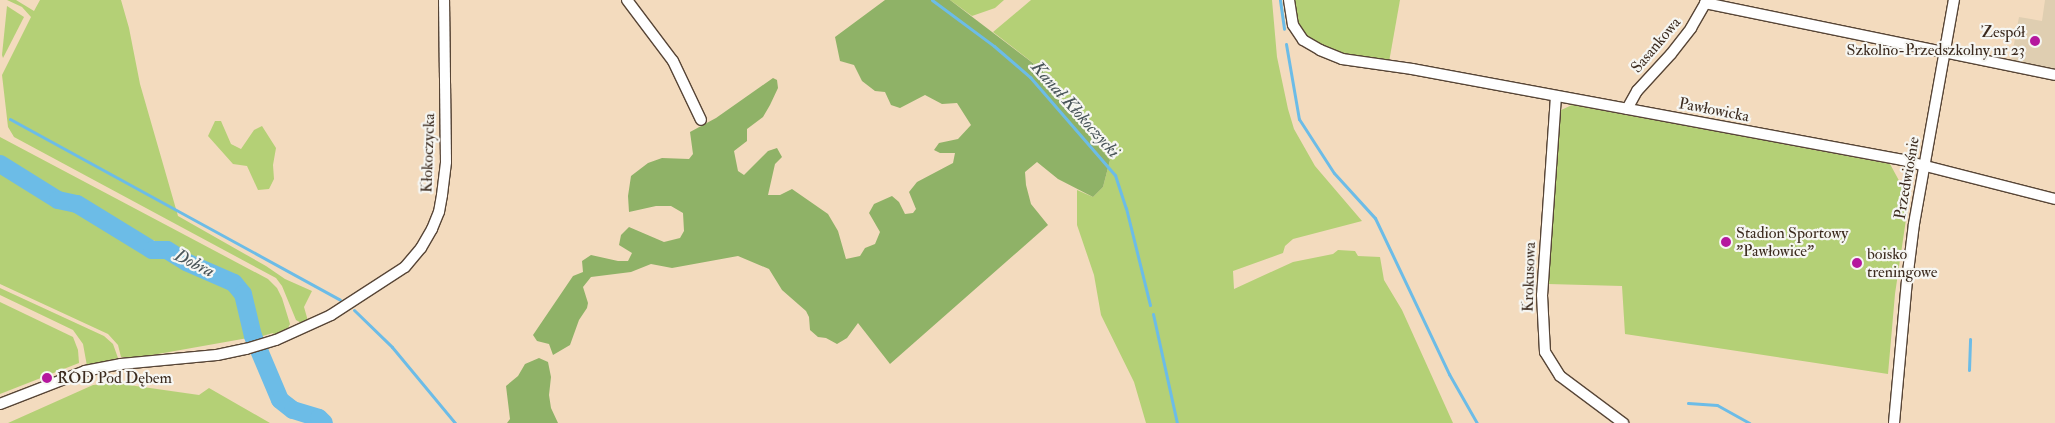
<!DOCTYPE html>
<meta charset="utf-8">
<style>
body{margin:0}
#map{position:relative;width:2055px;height:423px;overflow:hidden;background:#f3dbbe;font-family:"IM FELL Double Pica",serif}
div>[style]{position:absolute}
.built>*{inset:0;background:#dfceb1}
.green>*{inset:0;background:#b4d076}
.forest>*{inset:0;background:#8fb267}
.stream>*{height:3px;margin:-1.5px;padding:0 1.5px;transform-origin:1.5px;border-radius:1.5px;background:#6cbce7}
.river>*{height:18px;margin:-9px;padding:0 9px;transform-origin:9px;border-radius:9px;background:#6cbce7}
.roads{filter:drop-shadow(1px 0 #574536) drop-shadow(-1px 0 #574536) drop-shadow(0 1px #574536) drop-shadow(0 -1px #574536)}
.minor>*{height:10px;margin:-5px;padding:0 5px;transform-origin:5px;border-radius:5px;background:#fff}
.dots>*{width:14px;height:14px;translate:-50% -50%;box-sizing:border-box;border:2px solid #f6f6f2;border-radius:50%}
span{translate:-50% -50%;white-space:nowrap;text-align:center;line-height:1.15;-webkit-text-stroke:4.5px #f6f6f2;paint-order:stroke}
.poi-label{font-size:16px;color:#3b2a1e}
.right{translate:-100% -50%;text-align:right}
.left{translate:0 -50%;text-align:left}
.street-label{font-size:16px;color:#3b2a1e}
.water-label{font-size:18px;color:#4a565a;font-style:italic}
</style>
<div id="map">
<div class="built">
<i style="clip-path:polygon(2045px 0,2055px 0,2055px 70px,2011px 60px,2019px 17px,2042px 21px)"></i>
</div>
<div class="green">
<i style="clip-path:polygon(7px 0,16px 0,34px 11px,40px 0,121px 0,129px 28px,140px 84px,178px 216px,266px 266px,285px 279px,312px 291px,304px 307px,308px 321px,303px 324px,296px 320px,282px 286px,276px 278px,14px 137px,8px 127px,2px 75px,31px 17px,22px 7px)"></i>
<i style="clip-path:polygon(950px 0,1004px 0,995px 8px,972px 16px)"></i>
<i style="clip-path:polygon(1031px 0,1272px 0,1277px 57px,1288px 109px,1294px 129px,1315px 166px,1362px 221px,1293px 239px,1285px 246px,1283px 253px,1233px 271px,1234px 289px,1293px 262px,1333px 254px,1338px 250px,1355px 251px,1358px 256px,1380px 257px,1384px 280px,1402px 310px,1453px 423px,1146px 423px,1134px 382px,1101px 315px,1094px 275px,1077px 225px,1077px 190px,1093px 197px,1103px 187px,1110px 160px,1040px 79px,1046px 73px,993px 32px)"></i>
<i style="clip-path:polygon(1294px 0,1400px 0,1389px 62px,1337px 52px,1310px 40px,1301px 31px,1297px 24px)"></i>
<i style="clip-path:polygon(7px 6px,24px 17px,3px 58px,2px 55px)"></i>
<i style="clip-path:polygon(1572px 105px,1890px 164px,1909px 199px,1895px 294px,1888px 374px,1625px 334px,1622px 286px,1548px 284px,1559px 111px)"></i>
<i style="clip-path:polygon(215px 121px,221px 121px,231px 144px,241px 149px,254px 130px,262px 126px,276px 148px,273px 165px,274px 179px,269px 189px,258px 190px,247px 166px,233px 164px,208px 136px)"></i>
<i style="clip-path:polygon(0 137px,268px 279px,277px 288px,282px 298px,290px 324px,288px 328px,274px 335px,273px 333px,249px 340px,248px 338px,141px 357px,121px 357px,118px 345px,108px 334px,0 284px,0 169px,148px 253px,166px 257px,209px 278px,215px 270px,176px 249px,142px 236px,80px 199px,53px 189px,0 158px)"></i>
<i style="clip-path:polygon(0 288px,104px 336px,113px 344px,118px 358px,87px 366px,83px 344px,73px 330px,0 295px)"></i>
<i style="clip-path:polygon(0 302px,73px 337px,78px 350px,79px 363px,0 394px)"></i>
<i style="clip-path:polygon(115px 383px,199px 395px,209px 388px,270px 423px,8px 423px,93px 385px)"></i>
</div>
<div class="forest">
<i style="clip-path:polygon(885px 0,950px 0,1046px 73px,1041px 79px,1110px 160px,1103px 187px,1093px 197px,1058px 179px,1037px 162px,1025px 172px,1026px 185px,1031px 204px,1048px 225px,890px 364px,858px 323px,847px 338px,837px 344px,826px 338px,818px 337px,810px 330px,809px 317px,806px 311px,782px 290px,769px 269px,738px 256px,672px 268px,651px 264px,631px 272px,591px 277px,583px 287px,588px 303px,587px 308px,579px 320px,570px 345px,553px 355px,549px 344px,537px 341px,533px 335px,573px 276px,583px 272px,582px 261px,591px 255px,618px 261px,628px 261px,632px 253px,619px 245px,621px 235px,629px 227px,664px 242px,680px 238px,684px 231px,683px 213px,671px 206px,656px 206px,629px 212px,628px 196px,631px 176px,648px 163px,662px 158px,689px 159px,693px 154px,690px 132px,716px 118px,773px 78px,777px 80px,778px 88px,770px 105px,763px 117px,747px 129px,747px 141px,734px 151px,738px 171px,744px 175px,768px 151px,777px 148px,782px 157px,775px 164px,768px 195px,780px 195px,792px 189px,828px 214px,838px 231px,846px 259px,860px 256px,865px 248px,875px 244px,880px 232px,869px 213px,874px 204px,892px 196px,899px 202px,905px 214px,913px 213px,916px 209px,909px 192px,917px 182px,953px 163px,955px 153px,940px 153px,934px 150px,939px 143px,958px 139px,971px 125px,957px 103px,942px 104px,925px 95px,900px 108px,891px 105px,885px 92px,875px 91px,862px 81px,854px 65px,840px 61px,835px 37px)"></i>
<i style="clip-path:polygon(539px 358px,548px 362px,551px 377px,549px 395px,551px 408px,558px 423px,507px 423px,510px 419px,506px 386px,518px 376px,525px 364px)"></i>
</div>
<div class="stream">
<i style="left:932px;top:0;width:77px;rotate:36.6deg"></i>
<i style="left:994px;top:46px;width:48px;rotate:40.7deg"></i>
<i style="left:1030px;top:77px;width:130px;rotate:49.1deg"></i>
<i style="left:1115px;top:175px;width:35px;rotate:72deg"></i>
<i style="left:1126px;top:208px;width:100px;rotate:76.1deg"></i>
<i style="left:1280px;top:0;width:29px;rotate:82deg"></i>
<i style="left:1286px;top:44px;width:76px;rotate:80.2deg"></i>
<i style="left:1299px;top:119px;width:64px;rotate:57.1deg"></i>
<i style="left:1334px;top:173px;width:61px;rotate:47.7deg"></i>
<i style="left:1375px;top:218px;width:173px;rotate:64.6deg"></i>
<i style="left:1449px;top:374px;width:56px;rotate:60.3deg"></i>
<i style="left:10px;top:119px;width:376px;rotate:28.7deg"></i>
<i style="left:354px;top:310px;width:53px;rotate:44.2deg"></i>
<i style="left:392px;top:347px;width:99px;rotate:50.3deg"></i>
<i style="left:1153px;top:314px;width:112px;rotate:77.6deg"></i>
<i style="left:1969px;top:370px;width:31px;rotate:-88deg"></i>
<i style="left:1688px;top:403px;width:29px;rotate:4deg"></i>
<i style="left:1717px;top:405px;width:37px;rotate:29deg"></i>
</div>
<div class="river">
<i style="left:0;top:164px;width:68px;rotate:31.8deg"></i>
<i style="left:58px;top:200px;width:19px;rotate:12deg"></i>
<i style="left:77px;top:204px;width:88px;rotate:31.5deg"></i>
<i style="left:152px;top:250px;width:15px"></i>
<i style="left:167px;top:250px;width:22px;rotate:32deg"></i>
<i style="left:186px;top:262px;width:52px;rotate:23.6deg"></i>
<i style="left:234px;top:283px;width:14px;rotate:51deg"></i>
<i style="left:243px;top:294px;width:43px;rotate:76.6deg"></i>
<i style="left:253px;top:336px;width:69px;rotate:67.1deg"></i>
<i style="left:280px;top:400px;width:16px;rotate:38deg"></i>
<i style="left:293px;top:410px;width:27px;rotate:17deg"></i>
<i style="left:319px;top:418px;width:7px;rotate:45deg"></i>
</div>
<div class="roads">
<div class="minor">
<i style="left:627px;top:0;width:76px;rotate:53deg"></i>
<i style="left:673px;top:61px;width:65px;rotate:64.6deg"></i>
<i style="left:1289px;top:0;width:25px;rotate:81deg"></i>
<i style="left:1293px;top:25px;width:18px;rotate:56deg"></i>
<i style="left:1303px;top:40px;width:20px;rotate:30deg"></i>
<i style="left:1320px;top:50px;width:24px;rotate:22deg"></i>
<i style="left:1342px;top:59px;width:71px;rotate:8.1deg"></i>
<i style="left:1412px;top:69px;width:498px;rotate:10.5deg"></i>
<i style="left:1902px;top:160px;width:158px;rotate:14.3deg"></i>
<i style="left:1705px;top:3px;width:357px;rotate:11.6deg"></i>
<i style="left:1556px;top:96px;width:199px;rotate:94deg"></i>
<i style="left:1542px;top:295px;width:57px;rotate:87deg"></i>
<i style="left:1545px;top:352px;width:28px;rotate:58deg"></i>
<i style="left:1560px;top:376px;width:79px;rotate:36.7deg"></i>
<i style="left:1627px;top:109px;width:21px;rotate:-61deg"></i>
<i style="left:1637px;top:91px;width:50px;rotate:-47.4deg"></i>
<i style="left:1671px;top:54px;width:33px;rotate:-52deg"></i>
<i style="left:1691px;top:28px;width:32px;rotate:-60deg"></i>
<i style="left:0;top:404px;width:91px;rotate:-21.2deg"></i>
<i style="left:85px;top:371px;width:37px;rotate:-11deg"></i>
<i style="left:121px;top:364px;width:96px;rotate:-5.4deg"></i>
<i style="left:217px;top:355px;width:30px;rotate:-12deg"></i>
<i style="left:246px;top:349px;width:31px;rotate:-17deg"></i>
<i style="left:276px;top:340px;width:60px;rotate:-24.4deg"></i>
<i style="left:331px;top:315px;width:88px;rotate:-33deg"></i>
<i style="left:405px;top:267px;width:25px;rotate:-50deg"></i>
<i style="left:421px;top:248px;width:22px;rotate:-60deg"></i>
<i style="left:432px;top:229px;width:18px;rotate:-68deg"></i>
<i style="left:439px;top:212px;width:17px;rotate:-80deg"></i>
<i style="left:442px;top:195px;width:33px;rotate:-83deg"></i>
<i style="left:446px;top:162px;width:162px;rotate:-90.7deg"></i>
<i style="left:1894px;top:423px;width:144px;rotate:-84.8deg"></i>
<i style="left:1907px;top:280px;width:56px;rotate:-82.9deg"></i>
<i style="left:1914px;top:224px;width:228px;rotate:-79.9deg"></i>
</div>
</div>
<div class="dots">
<i style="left:2035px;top:41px;background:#b5179e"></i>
<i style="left:1726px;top:242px;background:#b5179e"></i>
<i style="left:1857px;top:263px;background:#b5179e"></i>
<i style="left:47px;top:378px;background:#b5179e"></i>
</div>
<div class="poi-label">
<span class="right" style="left:2025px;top:41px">Zespół<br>Szkolno-Przedszkolny nr 23</span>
<span class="left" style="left:1736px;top:242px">Stadion Sportowy<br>"Pawłowice"</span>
<span class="left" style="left:1867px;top:263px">boisko<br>treningowe</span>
<span class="left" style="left:57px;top:378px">ROD Pod Dębem</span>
</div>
<div class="street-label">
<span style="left:1656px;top:45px;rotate:-50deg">Sasankowa</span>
<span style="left:1714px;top:110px;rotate:11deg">Pawłowicka</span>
<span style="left:428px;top:153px;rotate:-88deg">Kłokoczycka</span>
<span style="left:1907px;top:178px;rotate:-80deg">Przedwiośnie</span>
<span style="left:1529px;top:277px;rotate:-88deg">Krokusowa</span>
</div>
<div class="water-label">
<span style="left:1075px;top:110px;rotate:48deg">Kanał Kłokoczycki</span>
<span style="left:194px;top:264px;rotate:26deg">Dobra</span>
</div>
</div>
